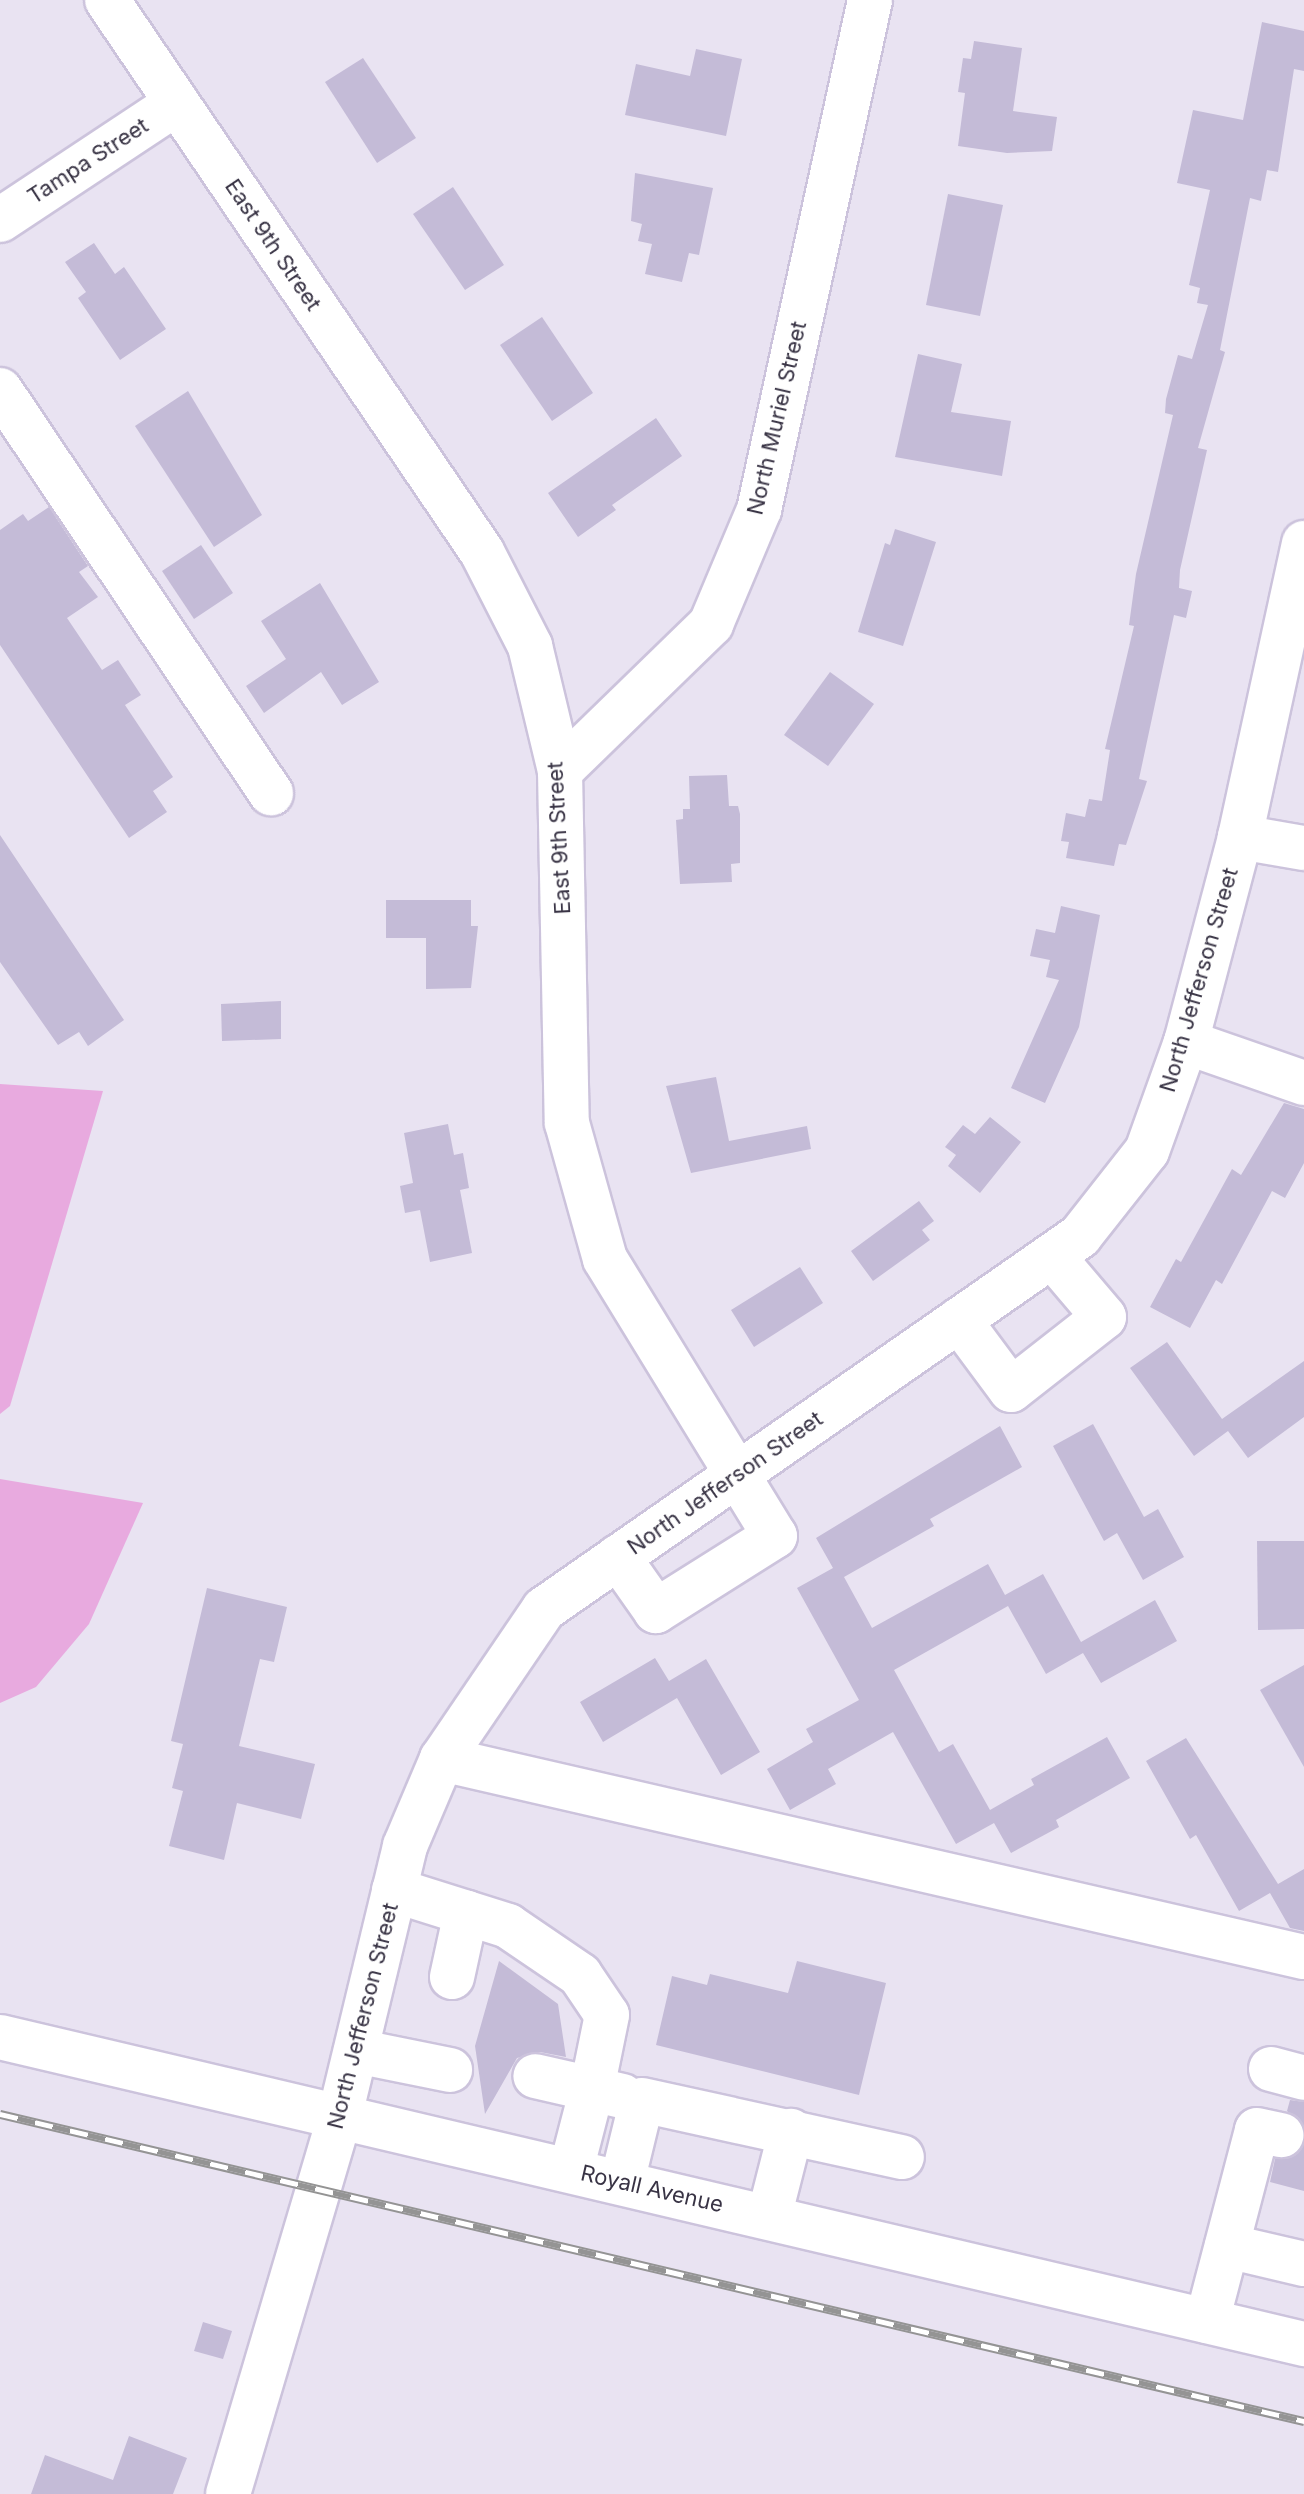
<!DOCTYPE html>
<style>
body{margin:0}
#map{position:relative;width:1304px;height:2494px;overflow:hidden;background:#e9e3f2;font-family:Inter,sans-serif}
div>[style]{position:absolute}
.green>*{inset:0;background:#e8aadf}
.building>*{inset:0;background:#c4bbd7}
.roads{filter:drop-shadow(2px 0 #ccc3dc) drop-shadow(-2px 0 #ccc3dc) drop-shadow(0 2px #ccc3dc) drop-shadow(0 -2px #ccc3dc)}
.minor>*{height:44px;margin:-22px;padding:0 22px;transform-origin:22px;border-radius:22px;background:#fff}
.rail>*{height:9px;margin-top:-4.5px;transform-origin:0;background:repeating-linear-gradient(90deg,#fff 0 18px,#949494 0 36px);box-sizing:border-box;border-block:2px solid #949494}
span{translate:-50% -50%;white-space:nowrap;text-align:center;line-height:1.15;-webkit-text-stroke:6px #fff;paint-order:stroke}
.street-label{font-size:22px;color:#383344}
</style>
<div id="map">
<div class="green">
<i style="clip-path:polygon(0 1084px,103px 1091px,10px 1406px,0 1414px)"></i>
<i style="clip-path:polygon(0 1479px,143px 1503px,89px 1624px,36px 1687px,0 1703px)"></i>
</div>
<div class="building">
<i style="clip-path:polygon(1262px 22px,1304px 31px,1304px 71px,1294px 69px,1278px 172px,1267px 170px,1261px 201px,1250px 198px,1220px 350px,1225px 352px,1198px 448px,1207px 450px,1180px 570px,1179px 588px,1192px 591px,1186px 618px,1174px 615px,1139px 779px,1147px 781px,1126px 845px,1119px 844px,1114px 866px,1066px 858px,1069px 842px,1061px 841px,1066px 813px,1085px 817px,1089px 799px,1102px 801px,1110px 750px,1105px 749px,1134px 626px,1129px 625px,1136px 574px,1173px 415px,1165px 413px,1166px 399px,1178px 355px,1192px 359px,1208px 305px,1197px 303px,1200px 288px,1189px 285px,1210px 190px,1177px 183px,1193px 110px,1243px 120px)"></i>
<i style="clip-path:polygon(974px 41px,1022px 48px,1013px 111px,1057px 117px,1052px 151px,1007px 153px,958px 146px,965px 93px,958px 92px,963px 58px,971px 59px)"></i>
<i style="clip-path:polygon(696px 49px,742px 59px,726px 136px,625px 115px,636px 64px,690px 76px)"></i>
<i style="clip-path:polygon(363px 58px,416px 138px,377px 163px,325px 82px)"></i>
<i style="clip-path:polygon(635px 173px,713px 188px,699px 255px,689px 253px,682px 282px,645px 274px,652px 244px,638px 241px,642px 224px,631px 221px)"></i>
<i style="clip-path:polygon(453px 187px,504px 265px,465px 290px,413px 214px)"></i>
<i style="clip-path:polygon(948px 194px,1003px 205px,980px 316px,926px 305px)"></i>
<i style="clip-path:polygon(94px 243px,115px 274px,124px 267px,166px 329px,120px 360px,78px 298px,86px 292px,65px 262px)"></i>
<i style="clip-path:polygon(542px 317px,593px 393px,552px 421px,500px 345px)"></i>
<i style="clip-path:polygon(918px 354px,962px 364px,951px 412px,1011px 421px,1002px 476px,895px 457px)"></i>
<i style="clip-path:polygon(188px 391px,262px 515px,214px 547px,135px 426px)"></i>
<i style="clip-path:polygon(656px 418px,682px 456px,612px 505px,616px 510px,578px 537px,548px 493px)"></i>
<i style="clip-path:polygon(49px 507px,88px 566px,79px 572px,98px 597px,67px 618px,102px 670px,118px 660px,141px 695px,125px 705px,173px 777px,153px 791px,167px 812px,129px 838px,0 645px,0 530px,23px 514px,28px 521px)"></i>
<i style="clip-path:polygon(895px 529px,936px 542px,903px 646px,858px 632px,885px 543px,890px 545px)"></i>
<i style="clip-path:polygon(201px 545px,233px 593px,194px 619px,162px 571px)"></i>
<i style="clip-path:polygon(320px 583px,379px 682px,342px 705px,321px 672px,264px 713px,246px 686px,286px 659px,261px 621px)"></i>
<i style="clip-path:polygon(830px 672px,874px 704px,828px 766px,784px 735px)"></i>
<i style="clip-path:polygon(727px 775px,729px 806px,738px 806px,740px 814px,740px 863px,731px 864px,732px 882px,680px 884px,676px 820px,683px 819px,683px 809px,690px 809px,689px 776px)"></i>
<i style="clip-path:polygon(0 835px,124px 1020px,88px 1046px,79px 1032px,58px 1045px,0 962px)"></i>
<i style="clip-path:polygon(386px 900px,471px 900px,471px 926px,478px 926px,471px 988px,426px 989px,426px 938px,386px 938px)"></i>
<i style="clip-path:polygon(1061px 906px,1100px 915px,1079px 1027px,1045px 1103px,1011px 1088px,1059px 980px,1046px 977px,1050px 960px,1030px 956px,1036px 929px,1055px 933px)"></i>
<i style="clip-path:polygon(281px 1001px,281px 1039px,222px 1041px,221px 1004px)"></i>
<i style="clip-path:polygon(716px 1077px,729px 1141px,807px 1126px,811px 1149px,691px 1173px,666px 1086px)"></i>
<i style="clip-path:polygon(1284px 1103px,1304px 1109px,1304px 1163px,1285px 1198px,1272px 1191px,1222px 1284px,1216px 1280px,1190px 1328px,1150px 1307px,1176px 1259px,1181px 1262px,1232px 1169px,1241px 1175px)"></i>
<i style="clip-path:polygon(990px 1117px,1021px 1142px,980px 1193px,948px 1166px,956px 1155px,945px 1147px,963px 1125px,975px 1134px)"></i>
<i style="clip-path:polygon(448px 1124px,454px 1155px,463px 1153px,469px 1188px,460px 1190px,472px 1253px,430px 1262px,420px 1210px,405px 1213px,400px 1186px,413px 1183px,404px 1133px)"></i>
<i style="clip-path:polygon(919px 1201px,934px 1221px,922px 1230px,930px 1240px,873px 1281px,851px 1251px)"></i>
<i style="clip-path:polygon(800px 1267px,823px 1303px,754px 1347px,731px 1310px)"></i>
<i style="clip-path:polygon(1167px 1342px,1222px 1419px,1304px 1361px,1304px 1417px,1248px 1458px,1228px 1431px,1194px 1456px,1130px 1368px)"></i>
<i style="clip-path:polygon(1093px 1424px,1144px 1517px,1158px 1509px,1184px 1557px,1143px 1580px,1117px 1533px,1104px 1541px,1053px 1446px)"></i>
<i style="clip-path:polygon(1000px 1426px,1022px 1467px,930px 1519px,934px 1526px,844px 1577px,872px 1628px,988px 1564px,1005px 1595px,1043px 1574px,1081px 1642px,1155px 1600px,1177px 1641px,1101px 1683px,1083px 1653px,1046px 1674px,1008px 1606px,894px 1670px,939px 1752px,953px 1744px,990px 1810px,1034px 1785px,1031px 1779px,1107px 1737px,1130px 1778px,1056px 1820px,1059px 1827px,1011px 1853px,994px 1823px,956px 1844px,893px 1732px,828px 1769px,836px 1784px,790px 1810px,767px 1769px,813px 1742px,806px 1729px,859px 1700px,797px 1588px,833px 1568px,816px 1538px)"></i>
<i style="clip-path:polygon(1257px 1541px,1304px 1541px,1304px 1629px,1258px 1630px)"></i>
<i style="clip-path:polygon(207px 1588px,287px 1607px,274px 1662px,260px 1659px,239px 1746px,315px 1764px,301px 1819px,237px 1803px,224px 1860px,169px 1846px,183px 1791px,172px 1788px,183px 1744px,171px 1741px)"></i>
<i style="clip-path:polygon(655px 1658px,669px 1681px,706px 1659px,760px 1752px,721px 1775px,677px 1698px,603px 1742px,580px 1702px)"></i>
<i style="clip-path:polygon(1304px 1665px,1304px 1767px,1260px 1690px)"></i>
<i style="clip-path:polygon(1186px 1738px,1278px 1884px,1304px 1869px,1304px 1931px,1290px 1928px,1270px 1893px,1239px 1911px,1196px 1835px,1190px 1839px,1146px 1761px)"></i>
<i style="clip-path:polygon(499px 1961px,558px 2004px,566px 2057px,540px 2052px,517px 2058px,485px 2114px,475px 2046px)"></i>
<i style="clip-path:polygon(797px 1961px,886px 1983px,859px 2095px,656px 2045px,672px 1976px,707px 1985px,710px 1974px,788px 1993px)"></i>
<i style="clip-path:polygon(1290px 2100px,1304px 2102px,1304px 2126px,1287px 2111px)"></i>
<i style="clip-path:polygon(1304px 2143px,1304px 2191px,1270px 2182px,1275px 2159px,1290px 2158px)"></i>
<i style="clip-path:polygon(203px 2322px,232px 2331px,223px 2359px,194px 2351px)"></i>
<i style="clip-path:polygon(129px 2436px,187px 2458px,173px 2494px,31px 2494px,45px 2455px,113px 2480px)"></i>
</div>
<div class="roads">
<div class="minor">
<i style="left:107px;top:0;width:667px;rotate:55.81deg"></i>
<i style="left:482px;top:552px;width:106px;rotate:62.9deg"></i>
<i style="left:530px;top:646px;width:129px;rotate:76.5deg"></i>
<i style="left:560px;top:771px;width:352px;rotate:88.9deg"></i>
<i style="left:567px;top:1123px;width:141px;rotate:74.4deg"></i>
<i style="left:605px;top:1259px;width:325px;rotate:58.5deg"></i>
<i style="left:775px;top:1536px;width:141px;rotate:147.8deg"></i>
<i style="left:656px;top:1611px;width:66px;rotate:-125.1deg"></i>
<i style="left:0;top:220px;width:212px;rotate:-33.5deg"></i>
<i style="left:0;top:390px;width:486px;rotate:56.1deg"></i>
<i style="left:560px;top:771px;width:211px;rotate:-44.2deg"></i>
<i style="left:711px;top:624px;width:124px;rotate:-67.2deg"></i>
<i style="left:759px;top:510px;width:522px;rotate:-77.72deg"></i>
<i style="left:1240px;top:837px;width:65px;rotate:9.8deg"></i>
<i style="left:1186px;top:1042px;width:125px;rotate:19.2deg"></i>
<i style="left:959px;top:1320px;width:87px;rotate:53.4deg"></i>
<i style="left:1011px;top:1390px;width:118px;rotate:-38.1deg"></i>
<i style="left:1104px;top:1317px;width:80px;rotate:-130.4deg"></i>
<i style="left:442px;top:1759px;width:884px;rotate:12.94deg"></i>
<i style="left:394px;top:1890px;width:120px;rotate:17.5deg"></i>
<i style="left:508px;top:1926px;width:87px;rotate:34.2deg"></i>
<i style="left:580px;top:1975px;width:48px;rotate:56deg"></i>
<i style="left:607px;top:2015px;width:76px;rotate:101.5deg"></i>
<i style="left:592px;top:2089px;width:58px;rotate:-167.2deg"></i>
<i style="left:452px;top:1977px;width:66px;rotate:-77.7deg"></i>
<i style="left:0;top:2037px;width:1340px;rotate:13.25deg"></i>
<i style="left:356px;top:2051px;width:96px;rotate:11.4deg"></i>
<i style="left:1271px;top:2069px;width:34px;rotate:15deg"></i>
<i style="left:571px;top:2170px;width:84px;rotate:-75.5deg"></i>
<i style="left:592px;top:2089px;width:31px;rotate:13deg"></i>
<i style="left:622px;top:2182px;width:84px;rotate:-76.3deg"></i>
<i style="left:642px;top:2100px;width:266px;rotate:12.4deg"></i>
<i style="left:769px;top:2217px;width:89px;rotate:-75.7deg"></i>
<i style="left:1227px;top:2246px;width:79px;rotate:13.2deg"></i>
<i style="left:1207px;top:2321px;width:197px;rotate:-75.3deg"></i>
<i style="left:1257px;top:2130px;width:25px;rotate:12deg"></i>
<i style="left:228px;top:2494px;width:395px;rotate:-73.5deg"></i>
<i style="left:340px;top:2115px;width:277px;rotate:-76.4deg"></i>
<i style="left:405px;top:1846px;width:95px;rotate:-67deg"></i>
<i style="left:442px;top:1759px;width:181px;rotate:-55.8deg"></i>
<i style="left:544px;top:1609px;width:653px;rotate:-34.83deg"></i>
<i style="left:1080px;top:1236px;width:108px;rotate:-51.8deg"></i>
<i style="left:1147px;top:1151px;width:116px;rotate:-70.3deg"></i>
<i style="left:1186px;top:1042px;width:212px;rotate:-75.2deg"></i>
<i style="left:1240px;top:837px;width:301px;rotate:-77.7deg"></i>
</div>
</div>
<div class="rail">
<i style="left:0;top:2114px;width:1340px;rotate:13.25deg"></i>
</div>
<div class="street-label">
<span style="left:88px;top:161px;rotate:-33deg">Tampa Street</span>
<span style="left:273px;top:245px;rotate:56deg">East 9th Street</span>
<span style="left:777px;top:418px;rotate:-77deg">North Muriel Street</span>
<span style="left:559px;top:838px;rotate:-93deg">East 9th Street</span>
<span style="left:1199px;top:980px;rotate:-74deg">North Jefferson Street</span>
<span style="left:725px;top:1483px;rotate:-35deg">North Jefferson Street</span>
<span style="left:363px;top:2016px;rotate:-76deg">North Jefferson Street</span>
<span style="left:652px;top:2189px;rotate:13deg">Royall Avenue</span>
</div>
</div>
